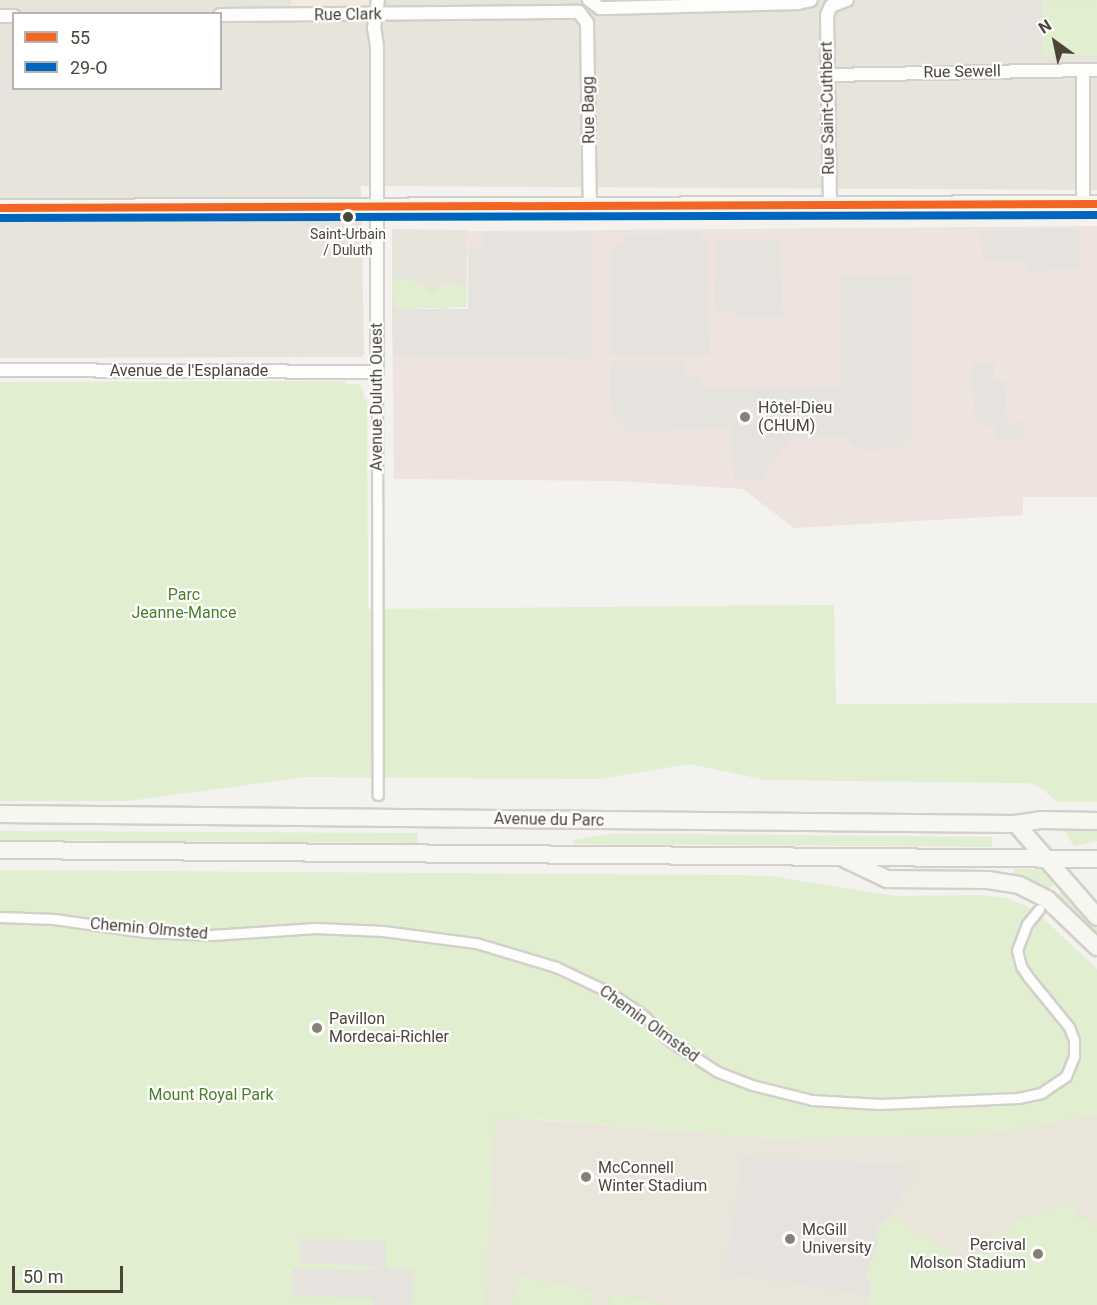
<!DOCTYPE html>
<meta charset="utf-8">
<style>
body{margin:0}
#map{position:relative;width:1097px;height:1305px;overflow:hidden;background:#f4f2ee;font-family:Roboto,sans-serif}
div>[style]{position:absolute}
.residential>*{inset:0;background:#e7e4dc}
.commercial>*{inset:0;background:#f3ebdf}
.education>*{inset:0;background:#eae5da}
.medical>*{inset:0;background:#eee3df}
.green>*{inset:0;background:#e1eecf}
.parking>*{inset:0;background:#e6e3df}
.roads{filter:drop-shadow(2px 0 #d2d0cb) drop-shadow(-2px 0 #d2d0cb) drop-shadow(0 2px #d2d0cb) drop-shadow(0 -2px #d2d0cb)}
.pedestrian>*{height:9px;margin:-4.5px;padding:0 4.5px;transform-origin:4.5px;border-radius:4.5px;background:#fdfdfc}
.minor>*{height:12px;margin:-6px;padding:0 6px;transform-origin:6px;border-radius:6px;background:#fdfdfc}
.secondary>*{height:16px;margin:-8px;padding:0 8px;transform-origin:8px;border-radius:8px;background:#f7f6f1}
.bus-1>*{height:8px;margin:-4px;padding:0 4px;transform-origin:4px;border-radius:4px;background:#f26522}
.bus-2>*{height:8px;margin:-4px;padding:0 4px;transform-origin:4px;border-radius:4px;background:#0065bd}
.dots>*{width:16px;height:16px;translate:-50% -50%;box-sizing:border-box;border:3px solid #fff;border-radius:50%}
span{translate:-50% -50%;white-space:nowrap;text-align:center;line-height:1.15;-webkit-text-stroke:4.5px #fff;paint-order:stroke}
.bus-label{font-size:14px;color:#4b4439}
.street-label{font-size:16px;color:#4b4439}
.poi-label{font-size:16px;color:#4b4439}
.left{translate:0 -50%;text-align:left}
.right{translate:-100% -50%;text-align:right}
.park-label{font-size:16px;color:#4a7f2a}
.legend{position:absolute;left:12px;top:12px;width:210px;height:78px;box-sizing:border-box;background:#fff;border:2px solid #b7b4b0;margin:0;padding:8px 10px;list-style:none;font-size:18px;color:#4b4439}
.legend li{display:flex;align-items:center;gap:12px;height:30px}
.legend b{width:30px;border:2px solid #b7b4b0}
.north{position:absolute;left:1025px;top:12px;width:60px;height:60px;-webkit-text-stroke:4px #fff;paint-order:stroke;rotate:327deg;font-size:16px;font-weight:700;line-height:24px;text-align:center;color:#4b4439}
.north::after{content:'';display:block;margin:auto;width:21px;height:27px;background:#4b4439;clip-path:polygon(50% 0,100% 100%,50% 72%,0 100%)}
.scale{position:absolute;left:12px;top:1266px;width:111px;height:27px;box-sizing:border-box;border:3px solid #4b4439;border-top:0;padding-left:8px;font-size:18px;line-height:21px;white-space:nowrap;color:#4b4439;-webkit-text-stroke:4px #fff;paint-order:stroke}
</style>
<div id="map">
<div class="residential">
<i style="clip-path:polygon(evenodd,0 0,1097px 0,1097px 190px,361px 186px,364px 354px,361px 357px,0 358px,0 0,14px 14px,220px 14px,220px 88px,14px 88px,14px 14px)"></i>
<i style="clip-path:polygon(392px 229px,468px 230px,466px 307px,392px 309px)"></i>
</div>
<div class="commercial">
<i style="clip-path:polygon(291px 0,378px 0,376px 15px,291px 15px)"></i>
</div>
<div class="education">
<i style="clip-path:polygon(1097px 1115px,1097px 1305px,480px 1305px,493px 1116px,778px 1139px)"></i>
</div>
<div class="medical">
<i style="clip-path:polygon(1097px 226px,1097px 497px,1023px 497px,1023px 515px,794px 528px,743px 489px,617px 481px,394px 479px,392px 309px,468px 309px,468px 231px)"></i>
</div>
<div class="green">
<i style="clip-path:polygon(1097px 0,1097px 56px,1043px 56px,1042px 1px)"></i>
<i style="clip-path:polygon(393px 278px,409px 279px,422px 285px,432px 295px,441px 285px,456px 285px,466px 288px,467px 303px,444px 310px,430px 306px,411px 310px,397px 310px,393px 293px)"></i>
<i style="clip-path:polygon(345px 381px,345px 384px,359px 384px,363px 389px,364px 399px,367px 399px,368px 609px,834px 605px,836px 704px,1097px 703px,1097px 802px,1058px 802px,1038px 786px,1028px 783px,765px 780px,689px 764px,599px 779px,306px 777px,129px 801px,0 801px,0 382px)"></i>
<i style="clip-path:polygon(0 831px,418px 833px,417px 843px,0 840px)"></i>
<i style="clip-path:polygon(1064px 831px,1097px 831px,1097px 841px,1074px 846px)"></i>
<i style="clip-path:polygon(611px 834px,671px 834px,993px 837px,992px 847px,573px 844px,573px 840px)"></i>
<i style="clip-path:polygon(1014px 869px,1043px 869px,1056px 884px,1046px 889px,1013px 874px)"></i>
<i style="clip-path:polygon(0 870px,733px 875px,769px 876px,896px 896px,979px 895px,1006px 898px,1026px 906px,1045px 920px,1097px 969px,1097px 1115px,989px 1134px,778px 1139px,524px 1118px,495px 1119px,485px 1305px,0 1305px)"></i>
<i style="clip-path:polygon(1062px 892px,1097px 928px,1097px 937px,1059px 898px,1058px 893px)"></i>
<i style="clip-path:polygon(1075px 1205px,1076px 1215px,1097px 1225px,1097px 1305px,869px 1305px,871px 1280px,866px 1279px,866px 1275px,879px 1240px,875px 1233px,890px 1215px,970px 1266px,990px 1240px,1017px 1221px,1048px 1209px)"></i>
<i style="clip-path:polygon(520px 1275px,594px 1292px,591px 1305px,513px 1305px)"></i>
<i style="clip-path:polygon(612px 1293px,665px 1305px,609px 1305px)"></i>
</div>
<div class="parking">
<i style="clip-path:polygon(1029px 0,1033px 6px,1042px 6px,1042px 44px,1030px 46px,1030px 56px,1017px 57px,1015px 48px,1005px 48px,1004px 7px,1015px 5px,1017px 1px)"></i>
<i style="clip-path:polygon(0 74px,10px 74px,11px 116px,0 116px)"></i>
<i style="clip-path:polygon(1080px 229px,1081px 270px,1027px 271px,1027px 262px,982px 260px,981px 231px)"></i>
<i style="clip-path:polygon(483px 232px,593px 232px,592px 359px,393px 355px,392px 309px,468px 309px,469px 247px,483px 248px)"></i>
<i style="clip-path:polygon(699px 233px,700px 242px,708px 241px,710px 355px,611px 355px,611px 246px,623px 245px,622px 234px)"></i>
<i style="clip-path:polygon(780px 239px,783px 318px,738px 317px,729px 311px,714px 311px,715px 240px)"></i>
<i style="clip-path:polygon(913px 275px,913px 437px,898px 449px,859px 450px,846px 437px,792px 439px,760px 480px,734px 480px,732px 427px,627px 433px,615px 418px,610px 401px,610px 361px,686px 361px,685px 377px,702px 378px,702px 388px,840px 387px,839px 277px)"></i>
<i style="clip-path:polygon(994px 362px,994px 380px,1005px 380px,1007px 423px,1024px 422px,1024px 439px,996px 440px,995px 426px,975px 425px,972px 364px)"></i>
<i style="clip-path:polygon(742px 1157px,907px 1165px,916px 1170px,890px 1215px,875px 1232px,879px 1240px,866px 1275px,866px 1279px,871px 1279px,870px 1295px,725px 1273px)"></i>
<i style="clip-path:polygon(300px 1239px,386px 1241px,386px 1269px,413px 1270px,412px 1305px,373px 1305px,373px 1298px,292px 1296px,293px 1268px,375px 1270px,375px 1266px,300px 1263px)"></i>
</div>
<div class="roads">
<div class="pedestrian">
<i style="left:377px;top:372px;width:423px;rotate:89.9deg"></i>
<i style="left:0;top:917px;width:54px;rotate:2.1deg"></i>
<i style="left:54px;top:919px;width:92px;rotate:8.1deg"></i>
<i style="left:145px;top:932px;width:67px;rotate:2.6deg"></i>
<i style="left:212px;top:935px;width:104px;rotate:-3.9deg"></i>
<i style="left:316px;top:928px;width:67px;rotate:2.6deg"></i>
<i style="left:383px;top:931px;width:94px;rotate:7.4deg"></i>
<i style="left:476px;top:943px;width:84px;rotate:16.7deg"></i>
<i style="left:556px;top:967px;width:59px;rotate:25.3deg"></i>
<i style="left:609px;top:992px;width:41px;rotate:34.1deg"></i>
<i style="left:643px;top:1015px;width:37px;rotate:44deg"></i>
<i style="left:670px;top:1041px;width:57px;rotate:32.9deg"></i>
<i style="left:718px;top:1072px;width:36px;rotate:21deg"></i>
<i style="left:752px;top:1085px;width:62px;rotate:14deg"></i>
<i style="left:812px;top:1100px;width:68px;rotate:3.4deg"></i>
<i style="left:880px;top:1104px;width:138px;rotate:-2.5deg"></i>
<i style="left:1018px;top:1098px;width:24px;rotate:-12deg"></i>
<i style="left:1041px;top:1093px;width:30px;rotate:-34deg"></i>
<i style="left:1066px;top:1076px;width:22px;rotate:-68deg"></i>
<i style="left:1074px;top:1056px;width:16px;rotate:-90deg"></i>
<i style="left:1074px;top:1040px;width:14px;rotate:-111deg"></i>
<i style="left:1069px;top:1027px;width:63px;rotate:-129.2deg"></i>
<i style="left:1029px;top:978px;width:14px;rotate:-124deg"></i>
<i style="left:1021px;top:966px;width:16px;rotate:-104deg"></i>
<i style="left:1017px;top:950px;width:28px;rotate:-69deg"></i>
<i style="left:1027px;top:924px;width:19px;rotate:-51deg"></i>
</div>
<div class="minor">
<i style="left:589px;top:0;width:14px;rotate:36deg"></i>
<i style="left:600px;top:8px;width:8px"></i>
<i style="left:608px;top:8px;width:190px;rotate:-1.5deg"></i>
<i style="left:798px;top:3px;width:13px;rotate:-13deg"></i>
<i style="left:220px;top:15px;width:359px;rotate:-0.5deg"></i>
<i style="left:579px;top:12px;width:14px;rotate:54deg"></i>
<i style="left:587px;top:23px;width:183px;rotate:89.1deg"></i>
<i style="left:0;top:16px;width:14px"></i>
<i style="left:828px;top:75px;width:269px;rotate:-1.1deg"></i>
<i style="left:1083px;top:204px;width:134px;rotate:-90deg"></i>
<i style="left:830px;top:205px;width:190px;rotate:-90.9deg"></i>
<i style="left:827px;top:15px;width:10px;rotate:-66deg"></i>
<i style="left:831px;top:6px;width:17px;rotate:-21deg"></i>
<i style="left:0;top:370px;width:377px;rotate:0.3deg"></i>
<i style="left:377px;top:372px;width:326px;rotate:-90deg"></i>
<i style="left:377px;top:46px;width:18px;rotate:-99deg"></i>
<i style="left:374px;top:28px;width:28px;rotate:-82deg"></i>
</div>
<div class="secondary">
<i style="left:0;top:208px;width:1097px;rotate:-0.21deg"></i>
<i style="left:0;top:814px;width:1016px;rotate:0.56deg"></i>
<i style="left:1016px;top:824px;width:26px;rotate:-9deg"></i>
<i style="left:1042px;top:820px;width:55px;rotate:1deg"></i>
<i style="left:1016px;top:824px;width:123px;rotate:48.9deg"></i>
<i style="left:0;top:850px;width:1097px;rotate:0.47deg"></i>
<i style="left:845px;top:859px;width:47px;rotate:25.5deg"></i>
<i style="left:887px;top:879px;width:101px;rotate:0.6deg"></i>
<i style="left:988px;top:880px;width:31px;rotate:9deg"></i>
<i style="left:1019px;top:885px;width:33px;rotate:27deg"></i>
<i style="left:1048px;top:900px;width:68px;rotate:43.8deg"></i>
</div>
</div>
<div class="bus-1">
<i style="left:0;top:208px;width:1097px;rotate:-0.21deg"></i>
</div>
<div class="bus-2">
<i style="left:0;top:218px;width:1097px;rotate:-0.16deg"></i>
</div>
<div class="dots">
<i style="left:348px;top:217px;background:#4b4439"></i>
<i style="left:745px;top:417px;background:#868178"></i>
<i style="left:317px;top:1028px;background:#868178"></i>
<i style="left:586px;top:1177px;background:#868178"></i>
<i style="left:790px;top:1239px;background:#868178"></i>
<i style="left:1038px;top:1254px;background:#868178"></i>
</div>
<div class="bus-label">
<span style="left:348px;top:242px">Saint-Urbain<br>/ Duluth</span>
</div>
<div class="street-label">
<span style="left:348px;top:15px;rotate:-1deg">Rue Clark</span>
<span style="left:962px;top:72px;rotate:-1deg">Rue Sewell</span>
<span style="left:828px;top:108px;rotate:-91deg">Rue Saint-Cuthbert</span>
<span style="left:589px;top:110px;rotate:-91deg">Rue Bagg</span>
<span style="left:189px;top:371px">Avenue de l'Esplanade</span>
<span style="left:377px;top:397px;rotate:-90deg">Avenue Duluth Ouest</span>
<span style="left:549px;top:820px;rotate:1deg">Avenue du Parc</span>
<span style="left:149px;top:929px;rotate:5deg">Chemin Olmsted</span>
<span style="left:649px;top:1024px;rotate:36deg">Chemin Olmsted</span>
</div>
<div class="poi-label">
<span class="left" style="left:758px;top:417px">Hôtel-Dieu<br>(CHUM)</span>
<span class="left" style="left:329px;top:1028px">Pavillon<br>Mordecai-Richler</span>
<span class="left" style="left:598px;top:1177px">McConnell<br>Winter Stadium</span>
<span class="left" style="left:802px;top:1239px">McGill<br>University</span>
<span class="right" style="left:1026px;top:1254px">Percival<br>Molson Stadium</span>
</div>
<div class="park-label">
<span style="left:184px;top:604px">Parc<br>Jeanne-Mance</span>
<span style="left:211px;top:1095px">Mount Royal Park</span>
</div>
<ul class="legend">
<li><b style="height:8px;background:#f26522"></b>55</li>
<li><b style="height:8px;background:#0065bd"></b>29-O</li>
</ul>
<div class="north">N</div>
<div class="scale">50 m</div>
</div>
